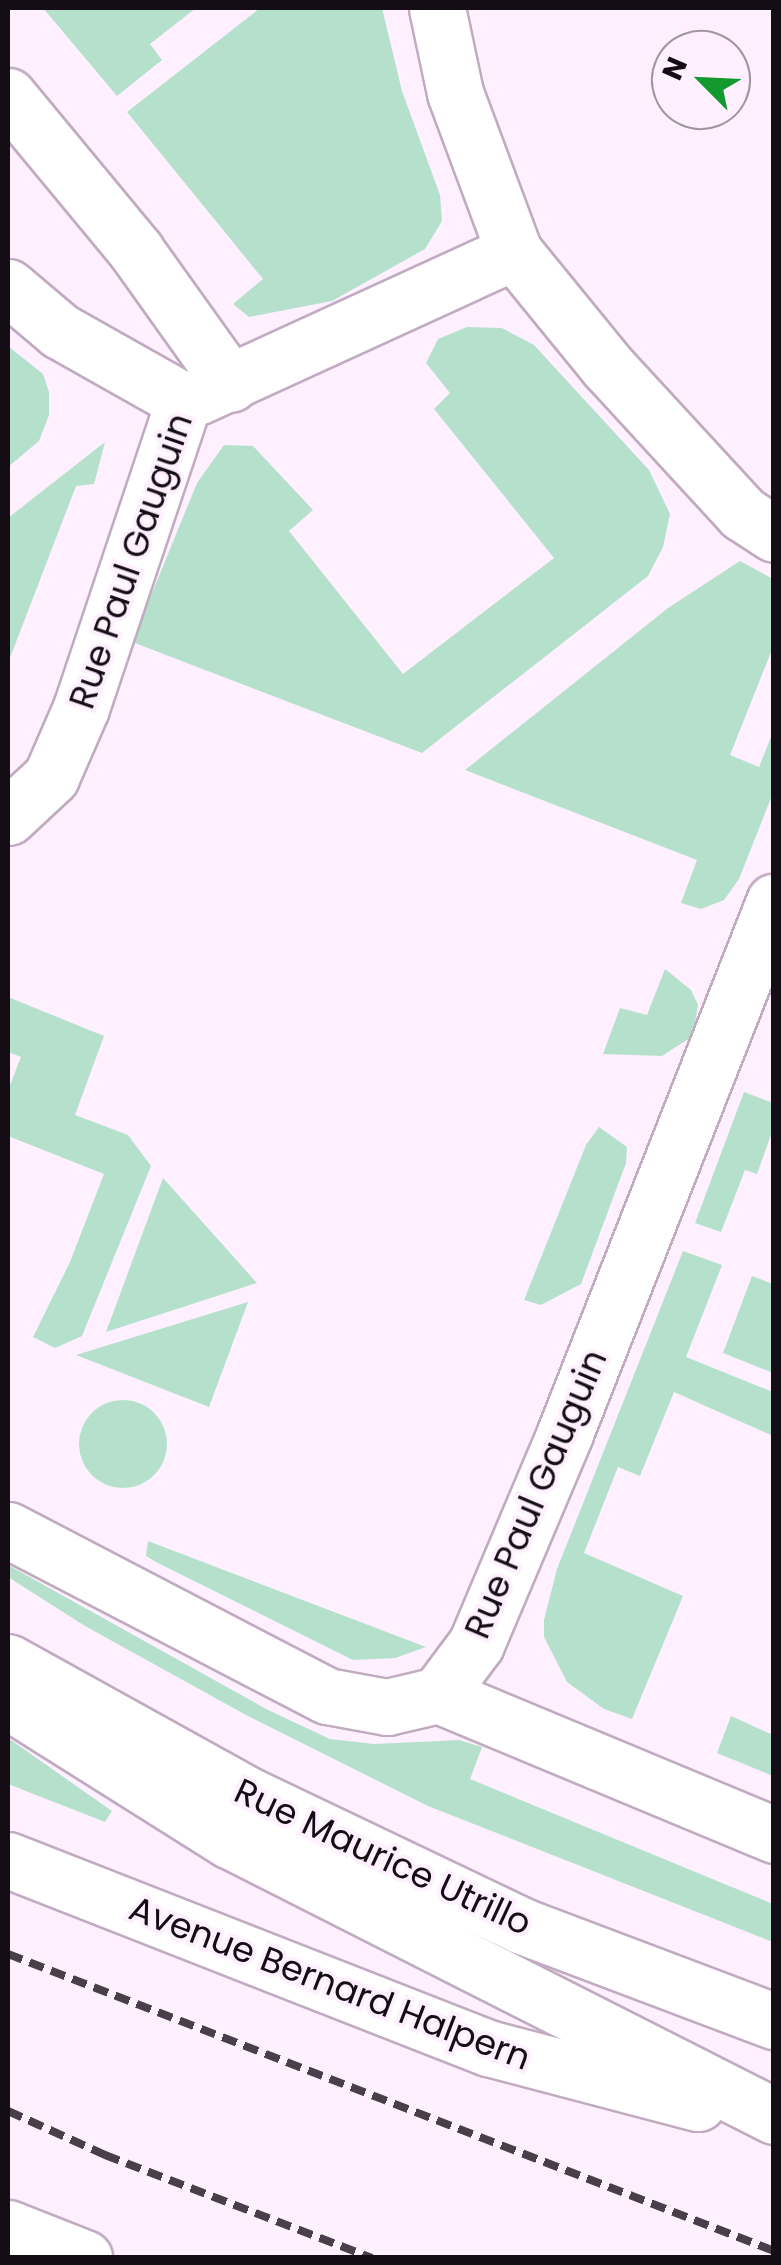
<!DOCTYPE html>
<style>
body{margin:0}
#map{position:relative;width:781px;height:2265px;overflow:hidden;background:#fef0fe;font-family:Poppins,sans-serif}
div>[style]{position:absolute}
.green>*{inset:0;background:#b5e1cc}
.round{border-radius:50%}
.roads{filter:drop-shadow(2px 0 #c1abc1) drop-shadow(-2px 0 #c1abc1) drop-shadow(0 2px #c1abc1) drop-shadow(0 -2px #c1abc1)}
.minor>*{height:55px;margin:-27.5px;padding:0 27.5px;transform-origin:27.5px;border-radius:27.5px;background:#fff}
.highway>*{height:55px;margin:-27.5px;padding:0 27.5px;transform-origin:27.5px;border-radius:27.5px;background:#fff}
.rail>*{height:8px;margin-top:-4px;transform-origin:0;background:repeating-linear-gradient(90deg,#483f49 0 15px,transparent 0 23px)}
span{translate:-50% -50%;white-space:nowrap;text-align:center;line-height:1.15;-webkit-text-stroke:8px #fef0fe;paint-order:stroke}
.street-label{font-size:35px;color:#140d15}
.frame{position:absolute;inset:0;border:10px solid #140d15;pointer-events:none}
.north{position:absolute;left:651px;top:30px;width:100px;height:100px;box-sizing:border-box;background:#fef0fe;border:2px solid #a095a1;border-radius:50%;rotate:294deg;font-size:28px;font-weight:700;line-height:40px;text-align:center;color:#140d15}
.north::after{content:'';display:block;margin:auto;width:35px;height:45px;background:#14992f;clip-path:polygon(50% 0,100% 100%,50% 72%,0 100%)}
</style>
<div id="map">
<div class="green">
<i style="clip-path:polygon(43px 8px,196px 8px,150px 44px,162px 60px,117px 96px)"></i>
<i style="clip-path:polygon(260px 8px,382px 8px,402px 91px,440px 195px,442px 221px,425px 249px,332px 301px,249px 317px,233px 304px,263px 279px,127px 112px)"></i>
<i style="clip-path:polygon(467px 327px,502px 328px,534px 345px,649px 470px,670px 514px,663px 547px,648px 576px,422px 753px,132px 642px,197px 483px,224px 445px,253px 446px,313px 510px,289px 531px,403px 674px,554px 558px,434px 409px,450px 393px,426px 363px,438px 339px)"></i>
<i style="clip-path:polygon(8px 346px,43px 374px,49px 392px,49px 415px,39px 441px,8px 467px)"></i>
<i style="clip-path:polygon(105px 442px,94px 484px,76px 486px,8px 663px,8px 518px)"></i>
<i style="clip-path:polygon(740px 561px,773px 579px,773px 647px,730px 755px,759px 767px,773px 732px,773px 793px,739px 879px,724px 900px,701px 909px,681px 903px,697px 860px,465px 770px,668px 608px)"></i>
<i style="clip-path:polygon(665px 969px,691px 990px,698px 1005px,693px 1036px,662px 1056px,603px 1054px,620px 1008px,647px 1015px)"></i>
<i style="clip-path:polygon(8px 997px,104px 1036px,75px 1115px,128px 1135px,151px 1166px,82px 1336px,55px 1348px,33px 1337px,70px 1262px,104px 1174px,8px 1136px,8px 1090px,21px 1057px,8px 1052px)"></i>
<i style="clip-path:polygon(744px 1092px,773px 1103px,773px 1129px,757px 1174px,745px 1170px,721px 1232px,695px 1223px)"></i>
<i style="clip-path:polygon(599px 1127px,627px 1147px,626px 1163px,581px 1284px,541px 1305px,524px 1300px,586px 1145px)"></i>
<i style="clip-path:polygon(163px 1178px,257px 1283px,106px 1332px)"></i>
<i style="clip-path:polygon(683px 1251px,722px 1265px,686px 1357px,773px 1392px,773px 1436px,674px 1392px,640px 1476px,618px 1467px,584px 1553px,683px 1596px,632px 1719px,604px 1709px,567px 1682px,544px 1637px,544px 1620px,557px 1569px)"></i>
<i style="clip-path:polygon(752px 1276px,773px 1284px,773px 1373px,723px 1353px)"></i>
<i style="clip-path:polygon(248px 1302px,209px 1407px,76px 1355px)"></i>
<i class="round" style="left:79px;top:1400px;width:88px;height:88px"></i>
<i style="clip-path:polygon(148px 1541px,426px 1647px,395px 1658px,353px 1660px,156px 1562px,146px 1556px)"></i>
<i style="clip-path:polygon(8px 1565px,268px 1710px,330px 1739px,374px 1744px,459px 1740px,482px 1747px,470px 1779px,773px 1904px,773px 1942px,428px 1806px,246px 1715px,85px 1626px,8px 1577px)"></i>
<i style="clip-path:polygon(731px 1716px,773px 1735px,773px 1776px,717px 1753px)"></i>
<i style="clip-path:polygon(8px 1738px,112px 1811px,105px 1822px,8px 1784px)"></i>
</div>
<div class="roads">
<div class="minor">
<i style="left:437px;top:8px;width:87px;rotate:78deg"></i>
<i style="left:455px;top:93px;width:170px;rotate:69.6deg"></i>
<i style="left:514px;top:252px;width:147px;rotate:50.8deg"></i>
<i style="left:607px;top:366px;width:200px;rotate:47.4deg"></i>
<i style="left:742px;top:513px;width:38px;rotate:33deg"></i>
<i style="left:8px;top:96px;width:201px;rotate:50.4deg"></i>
<i style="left:136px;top:251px;width:163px;rotate:54.5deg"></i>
<i style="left:8px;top:287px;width:68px;rotate:40.2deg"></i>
<i style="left:60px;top:331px;width:142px;rotate:29.4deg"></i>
<i style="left:197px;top:397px;width:349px;rotate:-24.6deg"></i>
<i style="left:8px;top:817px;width:59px;rotate:-42.9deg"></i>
<i style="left:51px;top:777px;width:75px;rotate:-66.5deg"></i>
<i style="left:81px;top:708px;width:324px;rotate:-71.5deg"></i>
<i style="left:8px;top:1530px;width:360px;rotate:27.5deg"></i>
<i style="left:327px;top:1696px;width:61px;rotate:10.4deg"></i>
<i style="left:387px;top:1707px;width:52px;rotate:-13.2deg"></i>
<i style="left:438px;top:1695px;width:64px;rotate:-53.3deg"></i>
<i style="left:476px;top:1644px;width:229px;rotate:-67.1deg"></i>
<i style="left:565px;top:1433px;width:571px;rotate:-68.52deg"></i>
<i style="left:8px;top:1662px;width:279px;rotate:29deg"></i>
<i style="left:252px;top:1797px;width:299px;rotate:25.5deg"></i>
<i style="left:522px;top:1926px;width:269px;rotate:20.7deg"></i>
<i style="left:438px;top:1695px;width:364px;rotate:22.6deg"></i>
</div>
<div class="highway">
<i style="left:8px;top:1701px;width:261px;rotate:32.2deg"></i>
<i style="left:229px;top:1840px;width:611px;rotate:26.86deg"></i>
<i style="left:8px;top:1860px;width:516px;rotate:21.39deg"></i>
<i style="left:488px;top:2048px;width:217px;rotate:14.7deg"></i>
<i style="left:8px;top:2228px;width:82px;rotate:21.5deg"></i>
</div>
</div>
<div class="rail">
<i style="left:8px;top:1954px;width:822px;rotate:21.19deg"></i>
<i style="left:8px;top:2111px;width:107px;rotate:24.4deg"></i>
<i style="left:105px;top:2155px;width:286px;rotate:21.1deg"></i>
</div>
<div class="street-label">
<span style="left:131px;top:561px;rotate:-71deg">Rue Paul Gauguin</span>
<span style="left:536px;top:1494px;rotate:-67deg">Rue Paul Gauguin</span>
<span style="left:383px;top:1857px;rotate:25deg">Rue Maurice Utrillo</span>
<span style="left:330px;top:1983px;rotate:21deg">Avenue Bernard Halpern</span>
</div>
<div class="frame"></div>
<div class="north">N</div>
</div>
